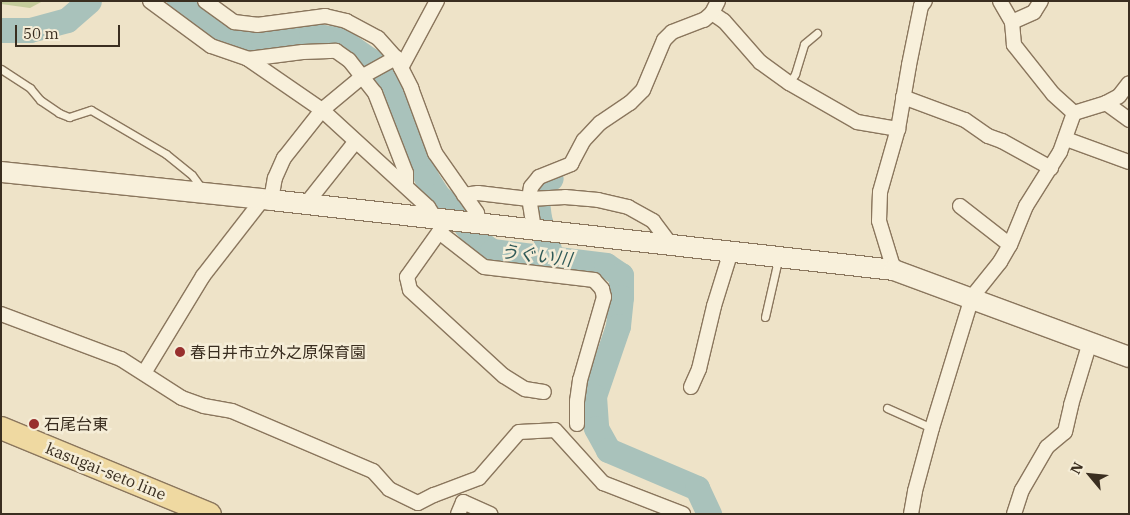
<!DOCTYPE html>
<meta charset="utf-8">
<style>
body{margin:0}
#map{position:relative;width:1130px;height:515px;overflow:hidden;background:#eee3c8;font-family:"IBM Plex Serif","Noto Sans JP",serif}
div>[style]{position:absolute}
.green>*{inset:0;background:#c5cc9c}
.river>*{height:25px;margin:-12.5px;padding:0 12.5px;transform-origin:12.5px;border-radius:12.5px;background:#a9c2bb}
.roads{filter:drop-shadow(1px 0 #8a765d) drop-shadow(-1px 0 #8a765d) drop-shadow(0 1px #8a765d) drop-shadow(0 -1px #8a765d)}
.lane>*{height:7px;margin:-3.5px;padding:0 3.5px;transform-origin:3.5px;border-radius:3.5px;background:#f8f0db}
.street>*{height:14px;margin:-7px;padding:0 7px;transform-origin:7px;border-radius:7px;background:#f8f0db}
.secondary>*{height:20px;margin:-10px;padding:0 10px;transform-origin:10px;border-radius:10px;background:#f8f0db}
.primary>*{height:22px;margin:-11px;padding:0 11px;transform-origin:11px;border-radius:11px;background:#efd9a1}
.dots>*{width:14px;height:14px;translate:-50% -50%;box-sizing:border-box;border:2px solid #f5edd7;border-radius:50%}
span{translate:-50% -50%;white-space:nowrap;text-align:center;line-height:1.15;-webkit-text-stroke:5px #f5edd7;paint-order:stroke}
.poi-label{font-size:16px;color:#3a2e20}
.left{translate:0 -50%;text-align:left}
.street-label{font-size:16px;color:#3a2e20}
.water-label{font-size:18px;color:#305a58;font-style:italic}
.frame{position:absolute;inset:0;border:2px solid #3a2e20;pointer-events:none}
.north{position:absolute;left:1065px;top:450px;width:50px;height:50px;-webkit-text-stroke:4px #f5edd7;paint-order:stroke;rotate:298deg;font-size:14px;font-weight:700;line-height:20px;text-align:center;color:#3a2e20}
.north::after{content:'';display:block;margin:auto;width:18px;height:22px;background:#3a2e20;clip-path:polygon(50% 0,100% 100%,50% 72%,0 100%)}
.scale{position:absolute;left:15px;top:25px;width:105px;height:22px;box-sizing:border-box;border:2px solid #3a2e20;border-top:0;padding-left:6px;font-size:15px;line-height:18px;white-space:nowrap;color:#3a2e20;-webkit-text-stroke:4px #f5edd7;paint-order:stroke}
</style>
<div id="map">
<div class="green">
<i style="clip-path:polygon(1px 1px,43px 1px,30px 8px,1px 4px)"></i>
</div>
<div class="river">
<i style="left:179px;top:1px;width:59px;rotate:36.7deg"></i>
<i style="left:226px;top:36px;width:37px;rotate:9deg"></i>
<i style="left:263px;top:42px;width:49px;rotate:-8.3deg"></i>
<i style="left:311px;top:35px;width:30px;rotate:9deg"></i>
<i style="left:341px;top:40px;width:35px;rotate:35deg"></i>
<i style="left:370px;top:60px;width:20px;rotate:45deg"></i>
<i style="left:384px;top:74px;width:111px;rotate:67.8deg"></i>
<i style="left:426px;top:177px;width:22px;rotate:58deg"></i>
<i style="left:438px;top:196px;width:16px;rotate:40deg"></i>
<i style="left:450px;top:206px;width:46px;rotate:51.1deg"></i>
<i style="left:479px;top:242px;width:16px;rotate:35deg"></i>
<i style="left:492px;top:251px;width:115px;rotate:7deg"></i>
<i style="left:606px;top:265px;width:18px;rotate:34deg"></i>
<i style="left:621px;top:275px;width:22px;rotate:90deg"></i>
<i style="left:621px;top:297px;width:29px;rotate:96deg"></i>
<i style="left:618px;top:326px;width:74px;rotate:108.9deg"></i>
<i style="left:594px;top:396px;width:32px;rotate:86deg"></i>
<i style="left:596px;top:428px;width:25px;rotate:61deg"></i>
<i style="left:608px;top:450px;width:97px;rotate:23.1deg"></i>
<i style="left:697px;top:488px;width:29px;rotate:65deg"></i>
<i style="left:1px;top:30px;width:29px"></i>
<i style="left:30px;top:30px;width:38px;rotate:-15deg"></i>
<i style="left:67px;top:20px;width:29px;rotate:-41deg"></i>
<i style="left:549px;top:249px;width:33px;rotate:-108deg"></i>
<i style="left:539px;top:218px;width:23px;rotate:-97deg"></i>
<i style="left:536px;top:195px;width:9px;rotate:-72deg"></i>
<i style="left:539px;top:186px;width:14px;rotate:-34deg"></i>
</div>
<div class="roads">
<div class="lane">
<i style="left:1px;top:69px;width:35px;rotate:33deg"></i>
<i style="left:30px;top:88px;width:16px;rotate:50deg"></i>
<i style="left:40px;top:100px;width:23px;rotate:34deg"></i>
<i style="left:59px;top:113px;width:11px;rotate:22deg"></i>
<i style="left:69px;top:117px;width:23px;rotate:-18deg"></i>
<i style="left:91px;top:110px;width:87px;rotate:30.4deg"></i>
<i style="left:166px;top:154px;width:33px;rotate:39deg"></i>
<i style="left:192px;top:175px;width:19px;rotate:54deg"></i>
<i style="left:789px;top:83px;width:11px;rotate:-56deg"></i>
<i style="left:795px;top:74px;width:31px;rotate:-73deg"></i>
<i style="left:804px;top:44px;width:17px;rotate:-40deg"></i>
<i style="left:765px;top:317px;width:58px;rotate:-77.2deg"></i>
<i style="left:887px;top:408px;width:49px;rotate:24deg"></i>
</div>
<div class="street">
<i style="left:150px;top:1px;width:76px;rotate:36.4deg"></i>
<i style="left:211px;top:46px;width:39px;rotate:19deg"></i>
<i style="left:248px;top:59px;width:90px;rotate:34.6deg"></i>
<i style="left:322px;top:110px;width:144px;rotate:42.5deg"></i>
<i style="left:428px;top:207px;width:13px;rotate:58deg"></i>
<i style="left:205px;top:1px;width:36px;rotate:36deg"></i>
<i style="left:234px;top:22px;width:23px;rotate:7deg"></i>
<i style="left:257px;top:25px;width:69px;rotate:-7.5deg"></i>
<i style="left:325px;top:16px;width:22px;rotate:13deg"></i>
<i style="left:346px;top:21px;width:36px;rotate:28deg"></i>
<i style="left:378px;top:38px;width:27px;rotate:48deg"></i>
<i style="left:396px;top:58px;width:34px;rotate:63deg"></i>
<i style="left:411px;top:88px;width:69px;rotate:69.7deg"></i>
<i style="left:435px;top:153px;width:73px;rotate:55deg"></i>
<i style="left:477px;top:213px;width:10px;rotate:79deg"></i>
<i style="left:712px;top:13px;width:14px;rotate:34deg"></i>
<i style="left:724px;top:21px;width:55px;rotate:48.7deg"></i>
<i style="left:760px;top:62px;width:36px;rotate:36deg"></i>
<i style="left:789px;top:83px;width:78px;rotate:29.8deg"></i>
<i style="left:857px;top:122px;width:42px;rotate:9.7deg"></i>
<i style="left:1012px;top:22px;width:24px;rotate:-24deg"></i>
<i style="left:1034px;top:12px;width:13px;rotate:-58deg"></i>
<i style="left:248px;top:59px;width:55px;rotate:-7.3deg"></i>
<i style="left:303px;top:52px;width:33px;rotate:-2deg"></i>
<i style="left:336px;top:51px;width:16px;rotate:35deg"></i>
<i style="left:349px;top:60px;width:42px;rotate:51.8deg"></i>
<i style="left:375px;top:93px;width:86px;rotate:68.8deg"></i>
<i style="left:406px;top:173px;width:13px;rotate:90deg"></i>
<i style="left:401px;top:68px;width:76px;rotate:-61.8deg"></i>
<i style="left:903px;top:97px;width:66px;rotate:20.4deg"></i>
<i style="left:965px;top:120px;width:28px;rotate:35deg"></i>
<i style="left:988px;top:136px;width:15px;rotate:20deg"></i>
<i style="left:1002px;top:141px;width:56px;rotate:28.9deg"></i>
<i style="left:1106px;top:103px;width:29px;rotate:36deg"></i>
<i style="left:1074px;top:113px;width:34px;rotate:-17deg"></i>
<i style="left:1106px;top:103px;width:15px;rotate:-28deg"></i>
<i style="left:1119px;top:96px;width:16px;rotate:-52deg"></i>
<i style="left:1066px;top:139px;width:67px;rotate:20.1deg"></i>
<i style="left:464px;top:195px;width:14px;rotate:-8deg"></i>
<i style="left:478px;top:193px;width:51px;rotate:6.7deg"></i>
<i style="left:529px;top:199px;width:36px;rotate:-3deg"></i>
<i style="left:565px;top:197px;width:33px;rotate:5deg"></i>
<i style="left:598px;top:200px;width:31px;rotate:13deg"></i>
<i style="left:628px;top:207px;width:29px;rotate:29deg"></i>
<i style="left:653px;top:221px;width:30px;rotate:53deg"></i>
<i style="left:271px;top:200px;width:22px;rotate:-80deg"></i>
<i style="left:275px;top:178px;width:22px;rotate:-66deg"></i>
<i style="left:284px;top:158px;width:61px;rotate:-51.6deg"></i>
<i style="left:322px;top:110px;width:53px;rotate:-39.7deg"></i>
<i style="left:363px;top:76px;width:38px;rotate:-29deg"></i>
<i style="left:306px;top:204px;width:80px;rotate:-51.6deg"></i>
<i style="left:960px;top:206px;width:63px;rotate:38deg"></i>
<i style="left:444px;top:225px;width:64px;rotate:125.4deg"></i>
<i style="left:407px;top:277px;width:13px;rotate:77deg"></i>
<i style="left:410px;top:290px;width:127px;rotate:42.5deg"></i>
<i style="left:504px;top:376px;width:25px;rotate:32deg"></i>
<i style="left:525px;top:389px;width:19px;rotate:9deg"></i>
<i style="left:534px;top:229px;width:30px;rotate:-99deg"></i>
<i style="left:529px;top:199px;width:12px;rotate:-81deg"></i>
<i style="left:531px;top:187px;width:13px;rotate:-51deg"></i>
<i style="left:539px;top:177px;width:35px;rotate:-22deg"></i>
<i style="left:571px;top:164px;width:27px;rotate:-62deg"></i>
<i style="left:584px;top:140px;width:23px;rotate:-47deg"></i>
<i style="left:600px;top:123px;width:36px;rotate:-34deg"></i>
<i style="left:630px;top:103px;width:18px;rotate:-45deg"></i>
<i style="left:643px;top:90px;width:54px;rotate:-67.2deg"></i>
<i style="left:664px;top:40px;width:11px;rotate:-45deg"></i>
<i style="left:672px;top:32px;width:34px;rotate:-21deg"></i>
<i style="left:704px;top:20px;width:11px;rotate:-41deg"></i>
<i style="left:712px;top:13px;width:13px;rotate:-63deg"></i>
<i style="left:439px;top:232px;width:57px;rotate:37.9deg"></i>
<i style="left:484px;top:267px;width:111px;rotate:6.7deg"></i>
<i style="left:594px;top:280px;width:12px;rotate:48deg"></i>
<i style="left:602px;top:289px;width:8px;rotate:76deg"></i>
<i style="left:604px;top:297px;width:86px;rotate:106.1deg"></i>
<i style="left:580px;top:380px;width:21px;rotate:98deg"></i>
<i style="left:577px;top:401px;width:23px;rotate:90deg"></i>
<i style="left:894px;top:270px;width:51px;rotate:-107deg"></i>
<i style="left:879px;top:221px;width:29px;rotate:-88deg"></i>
<i style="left:880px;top:192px;width:66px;rotate:-74.1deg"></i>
<i style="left:898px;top:129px;width:65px;rotate:-80.2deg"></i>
<i style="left:909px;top:65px;width:60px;rotate:-78.5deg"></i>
<i style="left:921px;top:6px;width:6px;rotate:-51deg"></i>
<i style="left:1px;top:314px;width:128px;rotate:20.6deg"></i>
<i style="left:121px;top:359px;width:72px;rotate:32.6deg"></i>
<i style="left:182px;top:398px;width:23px;rotate:20deg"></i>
<i style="left:204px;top:406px;width:28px;rotate:10deg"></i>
<i style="left:232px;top:411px;width:153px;rotate:23.1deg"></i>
<i style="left:373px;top:471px;width:24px;rotate:48deg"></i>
<i style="left:389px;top:489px;width:32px;rotate:26deg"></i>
<i style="left:418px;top:503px;width:18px;rotate:-27deg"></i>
<i style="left:434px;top:495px;width:48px;rotate:-20.7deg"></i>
<i style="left:479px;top:478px;width:61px;rotate:-49deg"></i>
<i style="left:519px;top:432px;width:36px;rotate:-3deg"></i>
<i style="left:555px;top:430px;width:72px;rotate:47.8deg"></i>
<i style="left:603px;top:483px;width:86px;rotate:21.2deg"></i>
<i style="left:144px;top:373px;width:114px;rotate:-58.7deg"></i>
<i style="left:203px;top:276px;width:98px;rotate:-52.1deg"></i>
<i style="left:691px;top:387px;width:20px;rotate:-66deg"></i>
<i style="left:699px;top:369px;width:65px;rotate:-76.6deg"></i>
<i style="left:714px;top:306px;width:58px;rotate:-72.8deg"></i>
<i style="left:458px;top:514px;width:13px;rotate:-67deg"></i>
<i style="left:463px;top:502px;width:30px;rotate:24deg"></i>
<i style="left:911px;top:514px;width:23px;rotate:-80deg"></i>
<i style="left:915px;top:491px;width:65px;rotate:-74.9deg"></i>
<i style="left:932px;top:428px;width:137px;rotate:-73deg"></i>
<i style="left:972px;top:297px;width:45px;rotate:-51.3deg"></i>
<i style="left:1000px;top:262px;width:20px;rotate:-60deg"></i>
<i style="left:1010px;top:245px;width:42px;rotate:-67.7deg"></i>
<i style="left:1026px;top:206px;width:64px;rotate:-57.8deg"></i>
<i style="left:1060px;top:152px;width:41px;rotate:-70.3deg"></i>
<i style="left:1074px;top:113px;width:28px;rotate:-138deg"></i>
<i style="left:1053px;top:94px;width:63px;rotate:-128.5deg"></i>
<i style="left:1014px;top:45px;width:23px;rotate:-95deg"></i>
<i style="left:1012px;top:22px;width:24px;rotate:-120deg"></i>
<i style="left:1014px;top:514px;width:25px;rotate:-72deg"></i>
<i style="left:1022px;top:490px;width:50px;rotate:-59.8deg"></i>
<i style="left:1047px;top:447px;width:23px;rotate:-40deg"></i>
<i style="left:1065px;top:432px;width:28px;rotate:-77deg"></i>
<i style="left:1071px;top:405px;width:66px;rotate:-73.2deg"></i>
</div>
<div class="secondary">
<i style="left:1px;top:172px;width:271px;rotate:5.9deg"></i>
<i style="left:271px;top:200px;width:627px;rotate:6.41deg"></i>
<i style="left:894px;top:270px;width:251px;rotate:20.3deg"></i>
</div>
<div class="primary">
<i style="left:1px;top:428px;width:226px;rotate:22.4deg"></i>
</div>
</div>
<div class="dots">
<i style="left:180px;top:352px;background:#98302e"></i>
<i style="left:34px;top:424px;background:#98302e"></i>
</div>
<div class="poi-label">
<span class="left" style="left:190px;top:352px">春日井市立外之原保育園</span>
<span class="left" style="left:44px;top:424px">石尾台東</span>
</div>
<div class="street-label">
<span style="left:106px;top:471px;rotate:22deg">kasugai-seto line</span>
</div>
<div class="water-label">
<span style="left:536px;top:256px;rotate:7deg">うぐい川</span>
</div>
<div class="frame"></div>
<div class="north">N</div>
<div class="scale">50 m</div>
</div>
